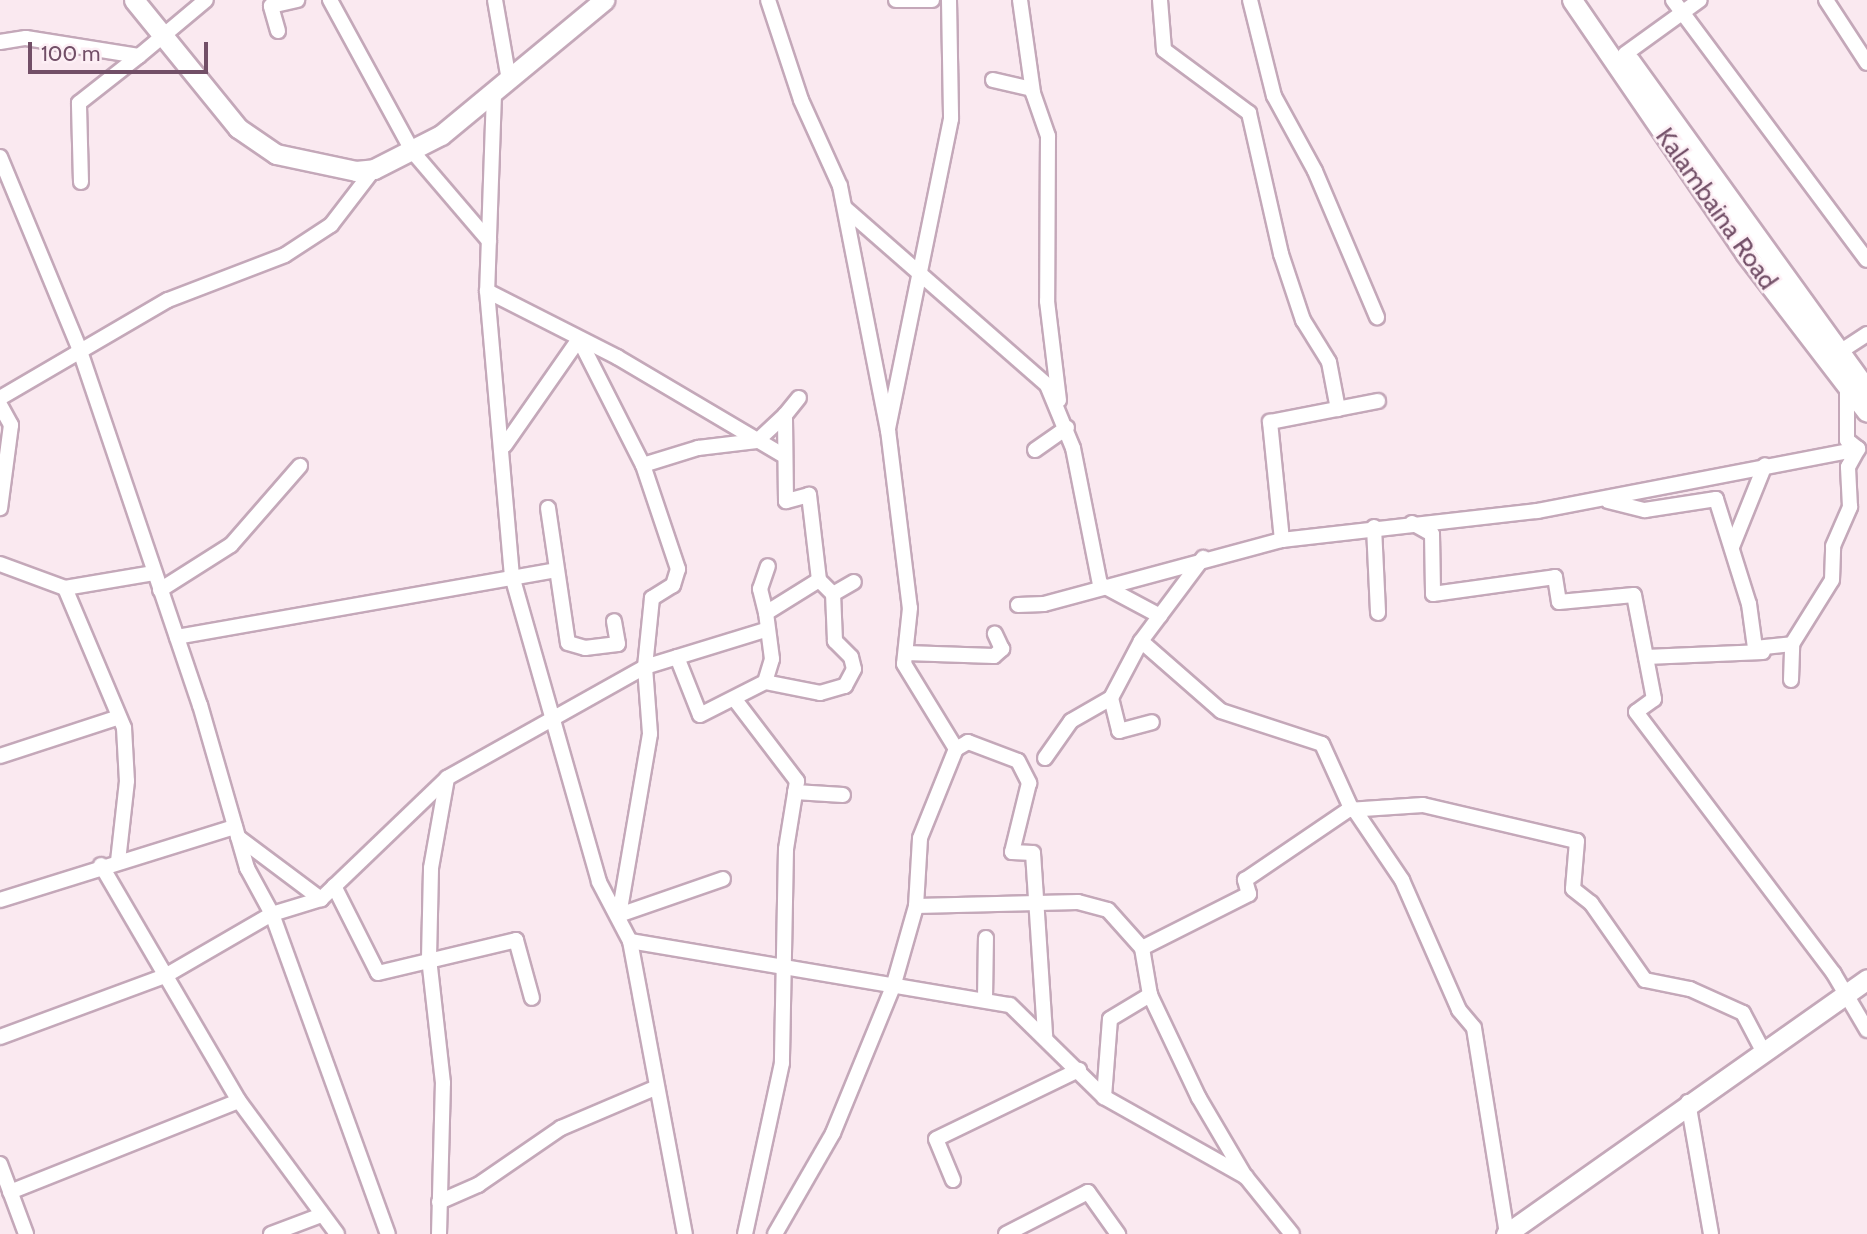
<!DOCTYPE html>
<style>
body{margin:0}
#map{position:relative;width:1867px;height:1234px;overflow:hidden;background:#fae9f0;font-family:Cabin,sans-serif}
div>[style]{position:absolute}
.roads{filter:drop-shadow(2px 0 #c4a8b9) drop-shadow(-2px 0 #c4a8b9) drop-shadow(0 2px #c4a8b9) drop-shadow(0 -2px #c4a8b9)}
.street>*{height:14px;margin:-7px;padding:0 7px;transform-origin:7px;border-radius:7px;background:#fff}
.secondary>*{height:19px;margin:-9.5px;padding:0 9.5px;transform-origin:9.5px;border-radius:9.5px;background:#fff}
span{translate:-50% -50%;white-space:nowrap;text-align:center;line-height:1.15;-webkit-text-stroke:5px #fdeff5;paint-order:stroke}
.street-label{font-size:26px;color:#724f67}
.scale{position:absolute;left:28px;top:42px;width:180px;height:32px;box-sizing:border-box;border:4px solid #724f67;border-top:0;padding-left:9px;font-size:21px;line-height:24px;white-space:nowrap;color:#724f67;-webkit-text-stroke:5px #fdeff5;paint-order:stroke}
</style>
<div id="map">
<div class="roads">
<div class="street">
<i style="left:330px;top:0;width:173px;rotate:61.4deg"></i>
<i style="left:413px;top:152px;width:117px;rotate:49.5deg"></i>
<i style="left:495px;top:0;width:81px;rotate:80.1deg"></i>
<i style="left:768px;top:0;width:105px;rotate:71.7deg"></i>
<i style="left:801px;top:100px;width:94px;rotate:65.6deg"></i>
<i style="left:840px;top:186px;width:249px;rotate:78.9deg"></i>
<i style="left:896px;top:0;width:36px"></i>
<i style="left:949px;top:0;width:119px;rotate:89deg"></i>
<i style="left:951px;top:119px;width:317px;rotate:101.5deg"></i>
<i style="left:888px;top:430px;width:179px;rotate:83deg"></i>
<i style="left:910px;top:608px;width:56px;rotate:96.1deg"></i>
<i style="left:904px;top:664px;width:100px;rotate:58.5deg"></i>
<i style="left:1020px;top:0;width:94px;rotate:82deg"></i>
<i style="left:1033px;top:93px;width:46px;rotate:70.8deg"></i>
<i style="left:1048px;top:136px;width:165px;rotate:90.3deg"></i>
<i style="left:1047px;top:301px;width:100px;rotate:83.1deg"></i>
<i style="left:1160px;top:0;width:50px;rotate:85.4deg"></i>
<i style="left:1164px;top:50px;width:106px;rotate:36.5deg"></i>
<i style="left:1249px;top:113px;width:145px;rotate:77.2deg"></i>
<i style="left:1281px;top:254px;width:70px;rotate:71.6deg"></i>
<i style="left:1303px;top:320px;width:49px;rotate:58.2deg"></i>
<i style="left:1329px;top:362px;width:48px;rotate:79.2deg"></i>
<i style="left:1250px;top:0;width:99px;rotate:76deg"></i>
<i style="left:1274px;top:96px;width:85px;rotate:61.3deg"></i>
<i style="left:1315px;top:171px;width:159px;rotate:67deg"></i>
<i style="left:1673px;top:0;width:324px;rotate:53.3deg"></i>
<i style="left:1826px;top:0;width:75px;rotate:56.9deg"></i>
<i style="left:278px;top:31px;width:26px;rotate:-106deg"></i>
<i style="left:271px;top:6px;width:27px;rotate:-13deg"></i>
<i style="left:0;top:42px;width:26px;rotate:-9deg"></i>
<i style="left:26px;top:38px;width:114px;rotate:9.1deg"></i>
<i style="left:139px;top:56px;width:87px;rotate:-39.9deg"></i>
<i style="left:1625px;top:54px;width:92px;rotate:-35.8deg"></i>
<i style="left:993px;top:80px;width:40px;rotate:13deg"></i>
<i style="left:494px;top:94px;width:197px;rotate:92deg"></i>
<i style="left:487px;top:291px;width:286px;rotate:85deg"></i>
<i style="left:512px;top:576px;width:318px;rotate:74.1deg"></i>
<i style="left:599px;top:882px;width:67px;rotate:62.3deg"></i>
<i style="left:630px;top:941px;width:298px;rotate:79.4deg"></i>
<i style="left:0;top:157px;width:207px;rotate:67.5deg"></i>
<i style="left:79px;top:348px;width:377px;rotate:71.3deg"></i>
<i style="left:200px;top:705px;width:170px;rotate:73.9deg"></i>
<i style="left:247px;top:868px;width:52px;rotate:61.5deg"></i>
<i style="left:272px;top:914px;width:340px;rotate:70.1deg"></i>
<i style="left:81px;top:182px;width:79px;rotate:-91.5deg"></i>
<i style="left:79px;top:103px;width:76px;rotate:-38.1deg"></i>
<i style="left:846px;top:209px;width:267px;rotate:41.2deg"></i>
<i style="left:1047px;top:385px;width:68px;rotate:67.6deg"></i>
<i style="left:1073px;top:448px;width:139px;rotate:78.8deg"></i>
<i style="left:1100px;top:584px;width:68px;rotate:28.1deg"></i>
<i style="left:487px;top:291px;width:146px;rotate:26.9deg"></i>
<i style="left:617px;top:357px;width:191px;rotate:30.6deg"></i>
<i style="left:579px;top:339px;width:141px;rotate:63.1deg"></i>
<i style="left:643px;top:465px;width:110px;rotate:71.4deg"></i>
<i style="left:678px;top:569px;width:17px;rotate:107deg"></i>
<i style="left:673px;top:585px;width:25px;rotate:148deg"></i>
<i style="left:652px;top:598px;width:69px;rotate:95.8deg"></i>
<i style="left:645px;top:667px;width:67px;rotate:85.7deg"></i>
<i style="left:650px;top:734px;width:184px;rotate:99.7deg"></i>
<i style="left:619px;top:915px;width:110px;rotate:-19.1deg"></i>
<i style="left:1838px;top:353px;width:35px;rotate:-33deg"></i>
<i style="left:1847px;top:387px;width:53px;rotate:90deg"></i>
<i style="left:1847px;top:440px;width:14px;rotate:39deg"></i>
<i style="left:0;top:398px;width:194px;rotate:-30.3deg"></i>
<i style="left:168px;top:300px;width:125px;rotate:-21deg"></i>
<i style="left:285px;top:255px;width:55px;rotate:-33.1deg"></i>
<i style="left:331px;top:225px;width:71px;rotate:-52.5deg"></i>
<i style="left:0;top:405px;width:23px;rotate:61deg"></i>
<i style="left:11px;top:425px;width:84px;rotate:97.5deg"></i>
<i style="left:505px;top:445px;width:129px;rotate:-55.1deg"></i>
<i style="left:1035px;top:450px;width:39px;rotate:-35deg"></i>
<i style="left:643px;top:465px;width:58px;rotate:-17.2deg"></i>
<i style="left:698px;top:448px;width:59px;rotate:-6.8deg"></i>
<i style="left:757px;top:441px;width:38px;rotate:-43deg"></i>
<i style="left:1608px;top:501px;width:38px;rotate:14deg"></i>
<i style="left:1645px;top:510px;width:72px;rotate:-8.8deg"></i>
<i style="left:1716px;top:499px;width:110px;rotate:72.6deg"></i>
<i style="left:1749px;top:604px;width:44px;rotate:82.2deg"></i>
<i style="left:1755px;top:648px;width:37px;rotate:-6deg"></i>
<i style="left:548px;top:508px;width:136px;rotate:81.6deg"></i>
<i style="left:568px;top:643px;width:18px;rotate:16deg"></i>
<i style="left:585px;top:648px;width:33px;rotate:-7deg"></i>
<i style="left:618px;top:644px;width:23px;rotate:-100deg"></i>
<i style="left:1412px;top:523px;width:23px;rotate:29deg"></i>
<i style="left:1432px;top:534px;width:60px;rotate:89deg"></i>
<i style="left:1433px;top:594px;width:123px;rotate:-7.9deg"></i>
<i style="left:1555px;top:577px;width:25px;rotate:81deg"></i>
<i style="left:1559px;top:602px;width:75px;rotate:-5.3deg"></i>
<i style="left:1634px;top:595px;width:106px;rotate:79.1deg"></i>
<i style="left:1654px;top:699px;width:22px;rotate:144deg"></i>
<i style="left:1636px;top:712px;width:328px;rotate:52.9deg"></i>
<i style="left:1834px;top:974px;width:65px;rotate:59.5deg"></i>
<i style="left:1374px;top:527px;width:86px;rotate:87.3deg"></i>
<i style="left:1282px;top:540px;width:119px;rotate:-95.8deg"></i>
<i style="left:1270px;top:422px;width:110px;rotate:-11deg"></i>
<i style="left:1732px;top:547px;width:88px;rotate:-68.1deg"></i>
<i style="left:0;top:564px;width:69px;rotate:20.3deg"></i>
<i style="left:65px;top:588px;width:152px;rotate:67.1deg"></i>
<i style="left:124px;top:728px;width:53px;rotate:86.8deg"></i>
<i style="left:127px;top:781px;width:81px;rotate:96.4deg"></i>
<i style="left:65px;top:588px;width:90px;rotate:-9.6deg"></i>
<i style="left:160px;top:590px;width:84px;rotate:-32.4deg"></i>
<i style="left:231px;top:545px;width:105px;rotate:-48.9deg"></i>
<i style="left:833px;top:594px;width:24px;rotate:-30deg"></i>
<i style="left:1018px;top:605px;width:26px;rotate:-2deg"></i>
<i style="left:1044px;top:604px;width:246px;rotate:-15.1deg"></i>
<i style="left:1282px;top:540px;width:257px;rotate:-6.5deg"></i>
<i style="left:1537px;top:511px;width:327px;rotate:-10.9deg"></i>
<i style="left:766px;top:613px;width:25px;rotate:-104deg"></i>
<i style="left:760px;top:589px;width:24px;rotate:-71deg"></i>
<i style="left:177px;top:637px;width:385px;rotate:-10deg"></i>
<i style="left:1141px;top:641px;width:106px;rotate:41.2deg"></i>
<i style="left:1221px;top:711px;width:106px;rotate:18.1deg"></i>
<i style="left:1322px;top:744px;width:70px;rotate:65.6deg"></i>
<i style="left:906px;top:653px;width:88px;rotate:2deg"></i>
<i style="left:994px;top:656px;width:11px;rotate:-41deg"></i>
<i style="left:1002px;top:649px;width:17px;rotate:-115deg"></i>
<i style="left:677px;top:657px;width:62px;rotate:68.4deg"></i>
<i style="left:700px;top:715px;width:73px;rotate:-26.9deg"></i>
<i style="left:765px;top:682px;width:56px;rotate:11.3deg"></i>
<i style="left:820px;top:693px;width:26px;rotate:-16deg"></i>
<i style="left:845px;top:686px;width:19px;rotate:-62deg"></i>
<i style="left:854px;top:669px;width:12px;rotate:-104deg"></i>
<i style="left:851px;top:657px;width:23px;rotate:-135deg"></i>
<i style="left:835px;top:641px;width:47px;rotate:-92.4deg"></i>
<i style="left:833px;top:594px;width:20px;rotate:-135deg"></i>
<i style="left:819px;top:580px;width:86px;rotate:-96.7deg"></i>
<i style="left:809px;top:495px;width:24px;rotate:165deg"></i>
<i style="left:786px;top:501px;width:86px;rotate:-90.7deg"></i>
<i style="left:785px;top:415px;width:22px;rotate:-51deg"></i>
<i style="left:1646px;top:657px;width:117px;rotate:-2.4deg"></i>
<i style="left:1791px;top:680px;width:36px;rotate:-88deg"></i>
<i style="left:1792px;top:644px;width:75px;rotate:-58deg"></i>
<i style="left:1832px;top:580px;width:34px;rotate:-88deg"></i>
<i style="left:1833px;top:546px;width:43px;rotate:-66.4deg"></i>
<i style="left:1850px;top:507px;width:40px;rotate:-92.9deg"></i>
<i style="left:1848px;top:467px;width:21px;rotate:-61deg"></i>
<i style="left:765px;top:682px;width:24px;rotate:-73deg"></i>
<i style="left:772px;top:659px;width:46px;rotate:-97.4deg"></i>
<i style="left:766px;top:613px;width:62px;rotate:-31.9deg"></i>
<i style="left:1111px;top:698px;width:34px;rotate:76deg"></i>
<i style="left:1119px;top:731px;width:34px;rotate:-15deg"></i>
<i style="left:736px;top:701px;width:101px;rotate:52.7deg"></i>
<i style="left:797px;top:781px;width:69px;rotate:99.2deg"></i>
<i style="left:786px;top:849px;width:214px;rotate:91.1deg"></i>
<i style="left:782px;top:1063px;width:175px;rotate:102.2deg"></i>
<i style="left:0;top:756px;width:125px;rotate:-18.1deg"></i>
<i style="left:1045px;top:758px;width:45px;rotate:-54.9deg"></i>
<i style="left:1071px;top:721px;width:46px;rotate:-29.9deg"></i>
<i style="left:1111px;top:698px;width:64px;rotate:-62.2deg"></i>
<i style="left:1141px;top:641px;width:104px;rotate:-53.2deg"></i>
<i style="left:795px;top:792px;width:48px;rotate:3.6deg"></i>
<i style="left:1354px;top:809px;width:86px;rotate:55.9deg"></i>
<i style="left:1402px;top:880px;width:142px;rotate:66.3deg"></i>
<i style="left:1459px;top:1010px;width:23px;rotate:50deg"></i>
<i style="left:1474px;top:1028px;width:209px;rotate:80.9deg"></i>
<i style="left:238px;top:837px;width:104px;rotate:36.8deg"></i>
<i style="left:101px;top:865px;width:273px;rotate:59.7deg"></i>
<i style="left:239px;top:1101px;width:165px;rotate:53.6deg"></i>
<i style="left:334px;top:886px;width:97px;rotate:63.2deg"></i>
<i style="left:378px;top:973px;width:142px;rotate:-13.4deg"></i>
<i style="left:516px;top:940px;width:60px;rotate:74.6deg"></i>
<i style="left:0;top:900px;width:246px;rotate:-17.3deg"></i>
<i style="left:916px;top:906px;width:162px;rotate:-1.4deg"></i>
<i style="left:1078px;top:902px;width:31px;rotate:15deg"></i>
<i style="left:1108px;top:910px;width:51px;rotate:48.2deg"></i>
<i style="left:1142px;top:948px;width:48px;rotate:80.3deg"></i>
<i style="left:1150px;top:995px;width:114px;rotate:64.6deg"></i>
<i style="left:1199px;top:1098px;width:91px;rotate:59.5deg"></i>
<i style="left:630px;top:941px;width:385px;rotate:9.6deg"></i>
<i style="left:1010px;top:1005px;width:132px;rotate:44.4deg"></i>
<i style="left:1104px;top:1097px;width:163px;rotate:29.4deg"></i>
<i style="left:1246px;top:1177px;width:73px;rotate:51.1deg"></i>
<i style="left:1142px;top:948px;width:120px;rotate:-26.8deg"></i>
<i style="left:1249px;top:894px;width:15px;rotate:-106deg"></i>
<i style="left:1245px;top:880px;width:125px;rotate:-34.2deg"></i>
<i style="left:1348px;top:810px;width:75px;rotate:-3.8deg"></i>
<i style="left:1423px;top:805px;width:158px;rotate:13.2deg"></i>
<i style="left:1577px;top:841px;width:48px;rotate:94.8deg"></i>
<i style="left:1573px;top:889px;width:23px;rotate:38deg"></i>
<i style="left:1591px;top:903px;width:94px;rotate:55deg"></i>
<i style="left:1645px;top:980px;width:46px;rotate:11.3deg"></i>
<i style="left:1690px;top:989px;width:58px;rotate:24.4deg"></i>
<i style="left:1743px;top:1013px;width:41px;rotate:62.2deg"></i>
<i style="left:985px;top:999px;width:61px;rotate:-89.1deg"></i>
<i style="left:0;top:1037px;width:176px;rotate:-20.3deg"></i>
<i style="left:165px;top:976px;width:124px;rotate:-30.1deg"></i>
<i style="left:272px;top:914px;width:51px;rotate:-17deg"></i>
<i style="left:321px;top:899px;width:175px;rotate:-43.8deg"></i>
<i style="left:447px;top:778px;width:227px;rotate:-29.3deg"></i>
<i style="left:645px;top:667px;width:126px;rotate:-17.1deg"></i>
<i style="left:1104px;top:1097px;width:78px;rotate:-85.6deg"></i>
<i style="left:1110px;top:1019px;width:47px;rotate:-31deg"></i>
<i style="left:1688px;top:1102px;width:134px;rotate:80.1deg"></i>
<i style="left:0;top:1164px;width:75px;rotate:69.6deg"></i>
<i style="left:953px;top:1180px;width:44px;rotate:-112.5deg"></i>
<i style="left:936px;top:1139px;width:159px;rotate:-25.8deg"></i>
<i style="left:10px;top:1192px;width:246px;rotate:-21.7deg"></i>
<i style="left:439px;top:1202px;width:43px;rotate:-23.6deg"></i>
<i style="left:478px;top:1185px;width:101px;rotate:-34.5deg"></i>
<i style="left:561px;top:1128px;width:104px;rotate:-23.1deg"></i>
<i style="left:271px;top:1234px;width:51px;rotate:-20.6deg"></i>
<i style="left:439px;top:1234px;width:151px;rotate:-88.5deg"></i>
<i style="left:443px;top:1083px;width:126px;rotate:-96.4deg"></i>
<i style="left:429px;top:958px;width:90px;rotate:-88.7deg"></i>
<i style="left:431px;top:868px;width:91px;rotate:-79.9deg"></i>
<i style="left:775px;top:1234px;width:116px;rotate:-60.1deg"></i>
<i style="left:833px;top:1133px;width:158px;rotate:-67.7deg"></i>
<i style="left:893px;top:987px;width:84px;rotate:-74.1deg"></i>
<i style="left:916px;top:906px;width:68px;rotate:-86.6deg"></i>
<i style="left:920px;top:838px;width:96px;rotate:-68deg"></i>
<i style="left:956px;top:749px;width:14px;rotate:-30deg"></i>
<i style="left:968px;top:742px;width:53px;rotate:20.8deg"></i>
<i style="left:1018px;top:761px;width:25px;rotate:63deg"></i>
<i style="left:1029px;top:783px;width:71px;rotate:103.8deg"></i>
<i style="left:1012px;top:852px;width:21px;rotate:3deg"></i>
<i style="left:1033px;top:853px;width:183px;rotate:86.2deg"></i>
<i style="left:1006px;top:1234px;width:92px;rotate:-27.1deg"></i>
<i style="left:1088px;top:1192px;width:52px;rotate:54.5deg"></i>
</div>
<div class="secondary">
<i style="left:134px;top:0;width:165px;rotate:50.9deg"></i>
<i style="left:238px;top:128px;width:46px;rotate:34.4deg"></i>
<i style="left:276px;top:154px;width:82px;rotate:12deg"></i>
<i style="left:356px;top:171px;width:18px;rotate:-6deg"></i>
<i style="left:374px;top:169px;width:75px;rotate:-26.9deg"></i>
<i style="left:441px;top:135px;width:212px;rotate:-39.6deg"></i>
<i style="left:1572px;top:0;width:306px;rotate:55.6deg"></i>
<i style="left:1745px;top:253px;width:200px;rotate:52.5deg"></i>
<i style="left:1630px;top:61px;width:405px;rotate:54.2deg"></i>
<i style="left:1506px;top:1234px;width:442px;rotate:-35.2deg"></i>
</div>
</div>
<div class="street-label">
<span style="left:1716px;top:209px;rotate:55deg">Kalambaina Road</span>
</div>
<div class="scale">100 m</div>
</div>
